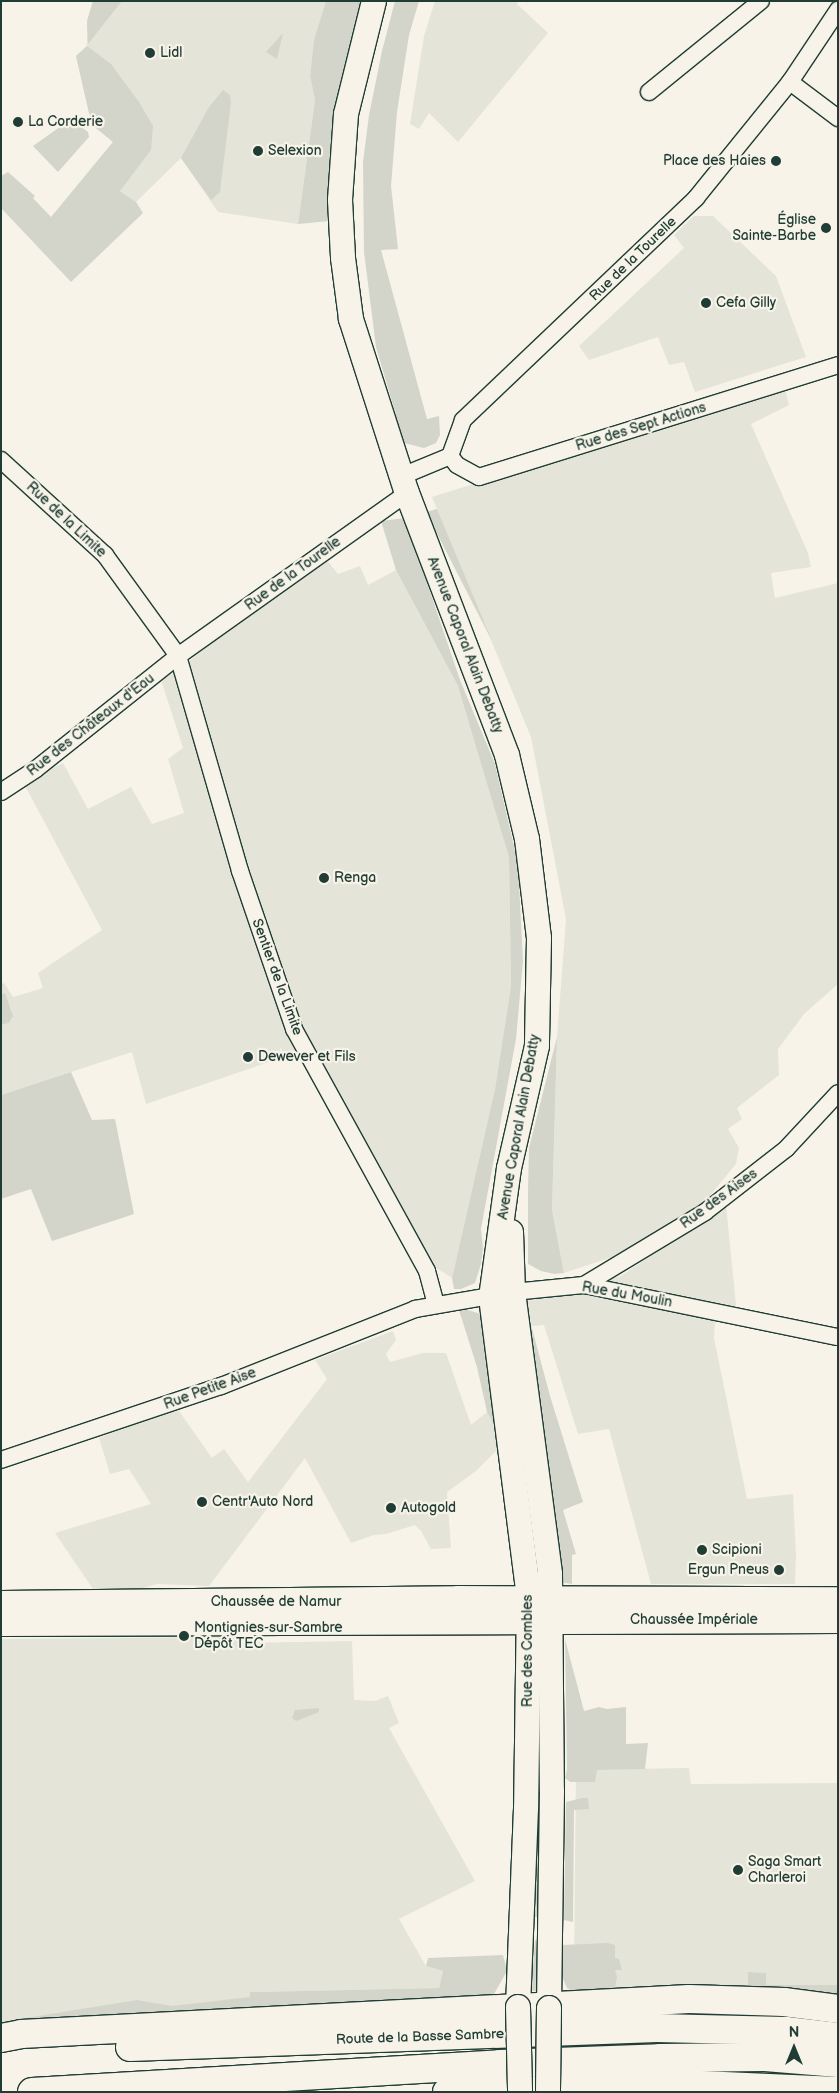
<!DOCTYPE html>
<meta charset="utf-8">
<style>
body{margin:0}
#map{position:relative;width:839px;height:2093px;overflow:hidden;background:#f7f3e8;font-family:"Balsamiq Sans",sans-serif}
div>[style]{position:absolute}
.built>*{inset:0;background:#e5e4d9}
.green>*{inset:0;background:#d3d5ca}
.roads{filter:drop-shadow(1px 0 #1f3d34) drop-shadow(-1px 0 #1f3d34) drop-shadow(0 1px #1f3d34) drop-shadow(0 -1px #1f3d34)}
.street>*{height:16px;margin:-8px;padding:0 8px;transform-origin:8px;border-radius:8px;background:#f7f3e8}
.secondary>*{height:24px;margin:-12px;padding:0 12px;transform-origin:12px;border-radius:12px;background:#f7f3e8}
.primary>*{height:26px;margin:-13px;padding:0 13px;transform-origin:13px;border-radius:13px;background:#f7f3e8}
.highway>*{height:28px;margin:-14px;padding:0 14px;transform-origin:14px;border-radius:14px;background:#f7f3e8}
.bridges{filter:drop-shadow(1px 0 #1f3d34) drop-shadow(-1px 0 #1f3d34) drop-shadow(0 1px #1f3d34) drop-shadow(0 -1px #1f3d34)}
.secondary-bridge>*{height:24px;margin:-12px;padding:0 12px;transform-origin:12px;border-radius:12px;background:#f7f3e8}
.dots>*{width:14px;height:14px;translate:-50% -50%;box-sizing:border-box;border:2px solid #f7f3e8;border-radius:50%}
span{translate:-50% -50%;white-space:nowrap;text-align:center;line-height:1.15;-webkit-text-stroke:4.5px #f7f3e8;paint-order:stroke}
.poi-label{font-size:14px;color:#1f3d34}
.left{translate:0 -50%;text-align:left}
.right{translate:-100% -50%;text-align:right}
.street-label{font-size:14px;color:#1f3d34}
.frame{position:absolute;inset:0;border:2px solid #1f3d34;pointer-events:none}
.north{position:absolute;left:769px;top:2023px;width:50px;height:50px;-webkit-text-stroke:4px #f7f3e8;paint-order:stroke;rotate:0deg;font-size:14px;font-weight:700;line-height:20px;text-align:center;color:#1f3d34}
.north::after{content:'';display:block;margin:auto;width:18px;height:22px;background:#1f3d34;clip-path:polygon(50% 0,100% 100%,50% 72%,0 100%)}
</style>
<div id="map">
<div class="built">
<i style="clip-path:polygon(93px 1px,326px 1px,314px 43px,310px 76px,315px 100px,298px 224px,218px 212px,181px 158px,136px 202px,90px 170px,113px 142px,96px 128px,89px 113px,76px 56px,87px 46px,87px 21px)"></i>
<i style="clip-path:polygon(435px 1px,518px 1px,517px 4px,548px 33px,458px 142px,429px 113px,419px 129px,410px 124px,424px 36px)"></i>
<i style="clip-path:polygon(694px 216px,713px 216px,776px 276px,806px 357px,695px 392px,684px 362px,669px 365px,658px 337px,589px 360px,579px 346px,684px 248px,674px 235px)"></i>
<i style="clip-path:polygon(784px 386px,789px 405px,751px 424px,808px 553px,811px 567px,771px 573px,775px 598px,838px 583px,838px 984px,804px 1014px,778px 1049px,779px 1075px,737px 1108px,742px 1119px,728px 1129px,739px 1148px,736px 1164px,708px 1198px,628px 1252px,564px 1273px,552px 1210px,557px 1037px,566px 919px,531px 737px,432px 497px)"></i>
<i style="clip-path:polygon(322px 554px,338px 574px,360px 566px,368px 585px,396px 570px,458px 686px,488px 779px,509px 857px,511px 986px,495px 1089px,452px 1278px,421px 1258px,304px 1050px,146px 1104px,132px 1052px,1px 1095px,1px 1025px,9px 1023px,5px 993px,1px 994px,1px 984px,4px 983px,13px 997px,43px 988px,38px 973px,102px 930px,23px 782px,63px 763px,88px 809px,131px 787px,152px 824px,184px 813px,168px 759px,183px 748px,161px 680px,177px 671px)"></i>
<i style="clip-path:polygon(726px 1205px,736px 1305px,715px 1322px,714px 1338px,747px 1499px,793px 1494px,796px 1555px,795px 1584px,651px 1584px,609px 1429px,578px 1434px,544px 1325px,532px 1326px,525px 1302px,621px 1276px)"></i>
<i style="clip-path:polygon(393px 1331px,396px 1340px,386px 1354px,390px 1362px,423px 1353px,446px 1353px,471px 1425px,487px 1412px,496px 1428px,509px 1438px,476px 1471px,447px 1492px,451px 1548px,431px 1549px,421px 1531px,415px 1525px,386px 1534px,374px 1535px,351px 1543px,305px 1458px,209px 1586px,157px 1584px,137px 1590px,95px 1592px,55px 1533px,151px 1504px,129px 1469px,110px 1474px,99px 1438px,156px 1415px,179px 1411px,212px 1458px,224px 1449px,248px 1482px,327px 1379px,315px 1360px)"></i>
<i style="clip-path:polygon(241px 1637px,241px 1643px,352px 1641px,354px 1700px,375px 1701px,388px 1696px,399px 1723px,389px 1728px,475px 1881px,399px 1919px,426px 1966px,443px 1971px,439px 1988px,251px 1992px,250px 1997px,215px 2003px,1px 2022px,1px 1639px)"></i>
<i style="clip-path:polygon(689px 1768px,691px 1784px,838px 1783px,838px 1985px,766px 1985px,748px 1973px,748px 1988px,614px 1993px,574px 1965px,576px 1770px)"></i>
</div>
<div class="green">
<i style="clip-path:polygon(93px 1px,122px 1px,88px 44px,87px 21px)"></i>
<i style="clip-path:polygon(326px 1px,365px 1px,329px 221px,298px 224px,315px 100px,310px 76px,314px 40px)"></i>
<i style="clip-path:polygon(395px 1px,419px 1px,409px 35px,397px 112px,391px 186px,398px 249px,381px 250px,427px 419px,439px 416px,440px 435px,436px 443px,424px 448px,400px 442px,394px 430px,396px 415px,376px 347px,364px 252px,363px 162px,369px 115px,382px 51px)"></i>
<i style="clip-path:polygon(283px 33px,277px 59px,266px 52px)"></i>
<i style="clip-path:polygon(87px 46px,111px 64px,139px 102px,153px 126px,151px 150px,120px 191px,136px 202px,143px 213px,71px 282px,1px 208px,1px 176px,8px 172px,35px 196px,33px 198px,51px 217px,113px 142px,96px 128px,89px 113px,76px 56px)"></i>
<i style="clip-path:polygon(223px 90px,230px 95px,231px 102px,220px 192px,211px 200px,181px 158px,209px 107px)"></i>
<i style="clip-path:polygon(71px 119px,88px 132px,89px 137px,58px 172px,33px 146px)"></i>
<i style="clip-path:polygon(437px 509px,492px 641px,426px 512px)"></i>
<i style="clip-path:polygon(405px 518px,460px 680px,495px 764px,518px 864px,523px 961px,516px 1039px,481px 1229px,483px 1248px,481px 1264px,475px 1283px,461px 1289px,454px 1289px,452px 1278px,495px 1089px,511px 986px,509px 857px,458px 686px,396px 570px,381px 521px)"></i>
<i style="clip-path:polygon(5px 993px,13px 1016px,9px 1023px,1px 1025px,1px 994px)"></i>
<i style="clip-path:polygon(557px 1037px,552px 1210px,564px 1273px,554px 1274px,541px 1271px,528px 1264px,528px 1191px,529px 1148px)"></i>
<i style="clip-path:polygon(71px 1072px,92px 1120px,115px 1119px,134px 1214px,52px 1241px,31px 1189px,1px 1199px,1px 1095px)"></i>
<i style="clip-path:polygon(525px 1302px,550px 1396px,583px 1502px,563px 1510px,576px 1554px,572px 1555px,572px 1584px,560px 1582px,555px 1577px,534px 1355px,526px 1337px)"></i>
<i style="clip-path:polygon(458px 1307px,491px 1317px,496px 1428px,487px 1412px,477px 1367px)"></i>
<i style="clip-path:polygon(565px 1639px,584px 1711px,599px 1707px,607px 1709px,626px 1707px,626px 1744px,648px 1743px,645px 1769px,597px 1770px,595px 1782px,570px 1782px,565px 1778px,567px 1769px)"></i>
<i style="clip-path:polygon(319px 1708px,319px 1712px,296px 1721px,292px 1718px,295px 1710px)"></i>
<i style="clip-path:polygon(582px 1798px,588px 1798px,589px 1809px,574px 1810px,573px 1922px,564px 1920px,566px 1802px)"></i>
<i style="clip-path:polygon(541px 1801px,542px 1917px,535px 1917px,532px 1915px,538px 1806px)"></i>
<i style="clip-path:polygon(535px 1940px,540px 1943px,537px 1992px,531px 1990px)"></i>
<i style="clip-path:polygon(608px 1943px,615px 1945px,615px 1958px,619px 1959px,622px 1970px,615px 1970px,617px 1977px,614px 1993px,574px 1992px,567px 1988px,558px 1966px,562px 1945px)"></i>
<i style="clip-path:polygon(503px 1955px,507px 1971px,489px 2003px,1px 2029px,1px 2022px,137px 2000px,172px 2006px,250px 1997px,250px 1992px,439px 1988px,443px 1971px,426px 1966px,428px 1958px)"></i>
<i style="clip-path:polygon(748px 1972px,766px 1973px,766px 1985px,838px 1985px,838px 2000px,748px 1988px)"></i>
</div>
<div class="roads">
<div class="street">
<i style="left:790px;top:82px;width:60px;rotate:36.9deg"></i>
<i style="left:649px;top:92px;width:144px;rotate:-39.1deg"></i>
<i style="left:450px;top:456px;width:11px;rotate:52deg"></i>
<i style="left:457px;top:465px;width:25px;rotate:29deg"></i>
<i style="left:479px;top:477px;width:376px;rotate:-17.3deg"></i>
<i style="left:1px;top:460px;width:141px;rotate:42.4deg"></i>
<i style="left:105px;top:555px;width:125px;rotate:54.1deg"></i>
<i style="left:178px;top:656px;width:224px;rotate:73.9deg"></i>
<i style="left:240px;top:871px;width:167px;rotate:71.1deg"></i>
<i style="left:294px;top:1029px;width:276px;rotate:61.2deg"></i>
<i style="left:427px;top:1271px;width:34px;rotate:75deg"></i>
<i style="left:402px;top:476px;width:52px;rotate:-22.6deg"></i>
<i style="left:450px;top:456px;width:38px;rotate:-70deg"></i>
<i style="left:463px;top:420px;width:322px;rotate:-43.6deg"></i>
<i style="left:696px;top:198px;width:149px;rotate:-51deg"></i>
<i style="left:790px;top:82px;width:87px;rotate:-56.3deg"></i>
<i style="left:1px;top:792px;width:42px;rotate:-33.3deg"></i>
<i style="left:36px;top:769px;width:181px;rotate:-38.5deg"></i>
<i style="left:178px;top:656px;width:281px;rotate:-35.4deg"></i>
<i style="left:584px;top:1285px;width:141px;rotate:-31.1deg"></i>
<i style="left:705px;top:1212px;width:103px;rotate:-37.9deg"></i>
<i style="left:786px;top:1149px;width:76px;rotate:-47.1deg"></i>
<i style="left:1px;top:1460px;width:232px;rotate:-18.6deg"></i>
<i style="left:221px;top:1386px;width:209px;rotate:-21.6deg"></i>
<i style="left:415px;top:1309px;width:99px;rotate:-9.8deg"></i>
<i style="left:513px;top:1292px;width:71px;rotate:-5.6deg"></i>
<i style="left:584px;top:1285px;width:259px;rotate:11.6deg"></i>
</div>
<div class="secondary">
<i style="left:374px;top:1px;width:116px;rotate:103.9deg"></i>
<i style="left:346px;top:114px;width:86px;rotate:94deg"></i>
<i style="left:340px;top:200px;width:58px;rotate:87deg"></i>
<i style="left:343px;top:258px;width:62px;rotate:82.5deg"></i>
<i style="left:351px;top:319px;width:183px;rotate:72.2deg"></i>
<i style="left:407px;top:493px;width:280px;rotate:69.1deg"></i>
<i style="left:507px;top:755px;width:86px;rotate:76.6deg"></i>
<i style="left:527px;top:839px;width:100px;rotate:83.1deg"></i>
<i style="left:539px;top:938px;width:108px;rotate:91.1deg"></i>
<i style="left:537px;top:1046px;width:125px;rotate:102.9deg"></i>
<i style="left:509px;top:1168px;width:130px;rotate:97.9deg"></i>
<i style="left:491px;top:1297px;width:304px;rotate:82.8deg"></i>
<i style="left:529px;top:1599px;width:209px;rotate:90.8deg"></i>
<i style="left:526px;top:1808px;width:199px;rotate:92.3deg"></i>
<i style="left:511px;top:1232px;width:60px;rotate:88.1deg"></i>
<i style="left:513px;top:1292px;width:284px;rotate:82.5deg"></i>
<i style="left:550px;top:1574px;width:217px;rotate:89.5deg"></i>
<i style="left:552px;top:1791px;width:217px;rotate:90.8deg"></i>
</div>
<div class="primary">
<i style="left:1px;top:1604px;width:457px;rotate:-0.6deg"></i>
<i style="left:458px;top:1599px;width:380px;rotate:0.2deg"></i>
<i style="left:1px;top:1623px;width:837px;rotate:-0.21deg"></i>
</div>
<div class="highway">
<i style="left:1px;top:2038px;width:20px;rotate:-11deg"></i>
<i style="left:21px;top:2034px;width:669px;rotate:-3deg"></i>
<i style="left:689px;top:1999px;width:95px;rotate:1.8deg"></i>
<i style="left:784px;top:2002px;width:54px;rotate:7.4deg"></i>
<i style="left:130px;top:2047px;width:527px;rotate:-2.06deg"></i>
<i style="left:657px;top:2028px;width:129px;rotate:1.3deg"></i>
<i style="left:786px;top:2031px;width:52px;rotate:6.6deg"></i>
<i style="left:32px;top:2092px;width:469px;rotate:-3.4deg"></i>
<i style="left:500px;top:2064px;width:160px;rotate:-2.1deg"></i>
<i style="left:660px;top:2058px;width:105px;rotate:-0.5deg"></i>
<i style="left:765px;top:2057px;width:73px;rotate:4.7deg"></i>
<i style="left:447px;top:2092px;width:101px;rotate:-1.1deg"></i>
<i style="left:548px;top:2090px;width:107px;rotate:-3.7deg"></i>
<i style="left:655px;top:2083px;width:183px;rotate:2.5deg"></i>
</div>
</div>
<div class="bridges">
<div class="secondary-bridge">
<i style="left:518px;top:2007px;width:83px;rotate:88.6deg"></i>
<i style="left:548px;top:2090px;width:82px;rotate:-89.3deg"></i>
</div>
</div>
<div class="dots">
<i style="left:150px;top:53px;background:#1f3d34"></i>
<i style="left:18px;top:122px;background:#1f3d34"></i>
<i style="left:258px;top:151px;background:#1f3d34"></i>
<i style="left:776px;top:161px;background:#1f3d34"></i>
<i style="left:826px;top:228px;background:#1f3d34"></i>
<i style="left:706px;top:303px;background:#1f3d34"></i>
<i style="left:324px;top:878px;background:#1f3d34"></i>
<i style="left:248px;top:1057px;background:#1f3d34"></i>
<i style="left:202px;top:1502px;background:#1f3d34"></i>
<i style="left:391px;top:1508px;background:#1f3d34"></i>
<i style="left:702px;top:1550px;background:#1f3d34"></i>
<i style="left:779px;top:1570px;background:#1f3d34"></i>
<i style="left:184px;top:1636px;background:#1f3d34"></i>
<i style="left:738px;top:1870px;background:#1f3d34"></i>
</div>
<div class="poi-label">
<span class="left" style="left:160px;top:53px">Lidl</span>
<span class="left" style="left:28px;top:122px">La Corderie</span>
<span class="left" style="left:268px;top:151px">Selexion</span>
<span class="right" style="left:766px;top:161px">Place des Haies</span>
<span class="right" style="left:816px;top:228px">Église<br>Sainte-Barbe</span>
<span class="left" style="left:716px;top:303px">Cefa Gilly</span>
<span class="left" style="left:334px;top:878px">Renga</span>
<span class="left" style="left:258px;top:1057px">Dewever et Fils</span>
<span class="left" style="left:212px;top:1502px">Centr'Auto Nord</span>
<span class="left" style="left:401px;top:1508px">Autogold</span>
<span class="left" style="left:712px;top:1550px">Scipioni</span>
<span class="right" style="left:769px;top:1570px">Ergun Pneus</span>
<span class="left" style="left:194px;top:1636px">Montignies-sur-Sambre<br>Dépôt TEC</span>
<span class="left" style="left:748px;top:1870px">Saga Smart<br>Charleroi</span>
</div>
<div class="street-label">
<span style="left:633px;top:259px;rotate:-44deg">Rue de la Tourelle</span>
<span style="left:641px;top:427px;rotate:-17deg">Rue des Sept Actions</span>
<span style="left:66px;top:520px;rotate:43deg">Rue de la Limite</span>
<span style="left:293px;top:574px;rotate:-36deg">Rue de la Tourelle</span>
<span style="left:465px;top:645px;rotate:69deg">Avenue Caporal Alain Debatty</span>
<span style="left:91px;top:725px;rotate:-38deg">Rue des Châteaux d'Eau</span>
<span style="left:277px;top:977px;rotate:70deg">Sentier de la Limite</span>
<span style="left:519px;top:1127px;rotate:-80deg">Avenue Caporal Alain Debatty</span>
<span style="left:719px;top:1199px;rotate:-36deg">Rue des Aises</span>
<span style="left:627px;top:1295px;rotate:10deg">Rue du Moulin</span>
<span style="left:210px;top:1389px;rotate:-20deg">Rue Petite Aise</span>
<span style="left:276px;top:1602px">Chaussée de Namur</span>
<span style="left:694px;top:1620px">Chaussée Impériale</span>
<span style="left:528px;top:1651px;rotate:-90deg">Rue des Combles</span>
<span style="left:420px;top:2037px;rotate:-2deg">Route de la Basse Sambre</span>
</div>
<div class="frame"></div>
<div class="north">N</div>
</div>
